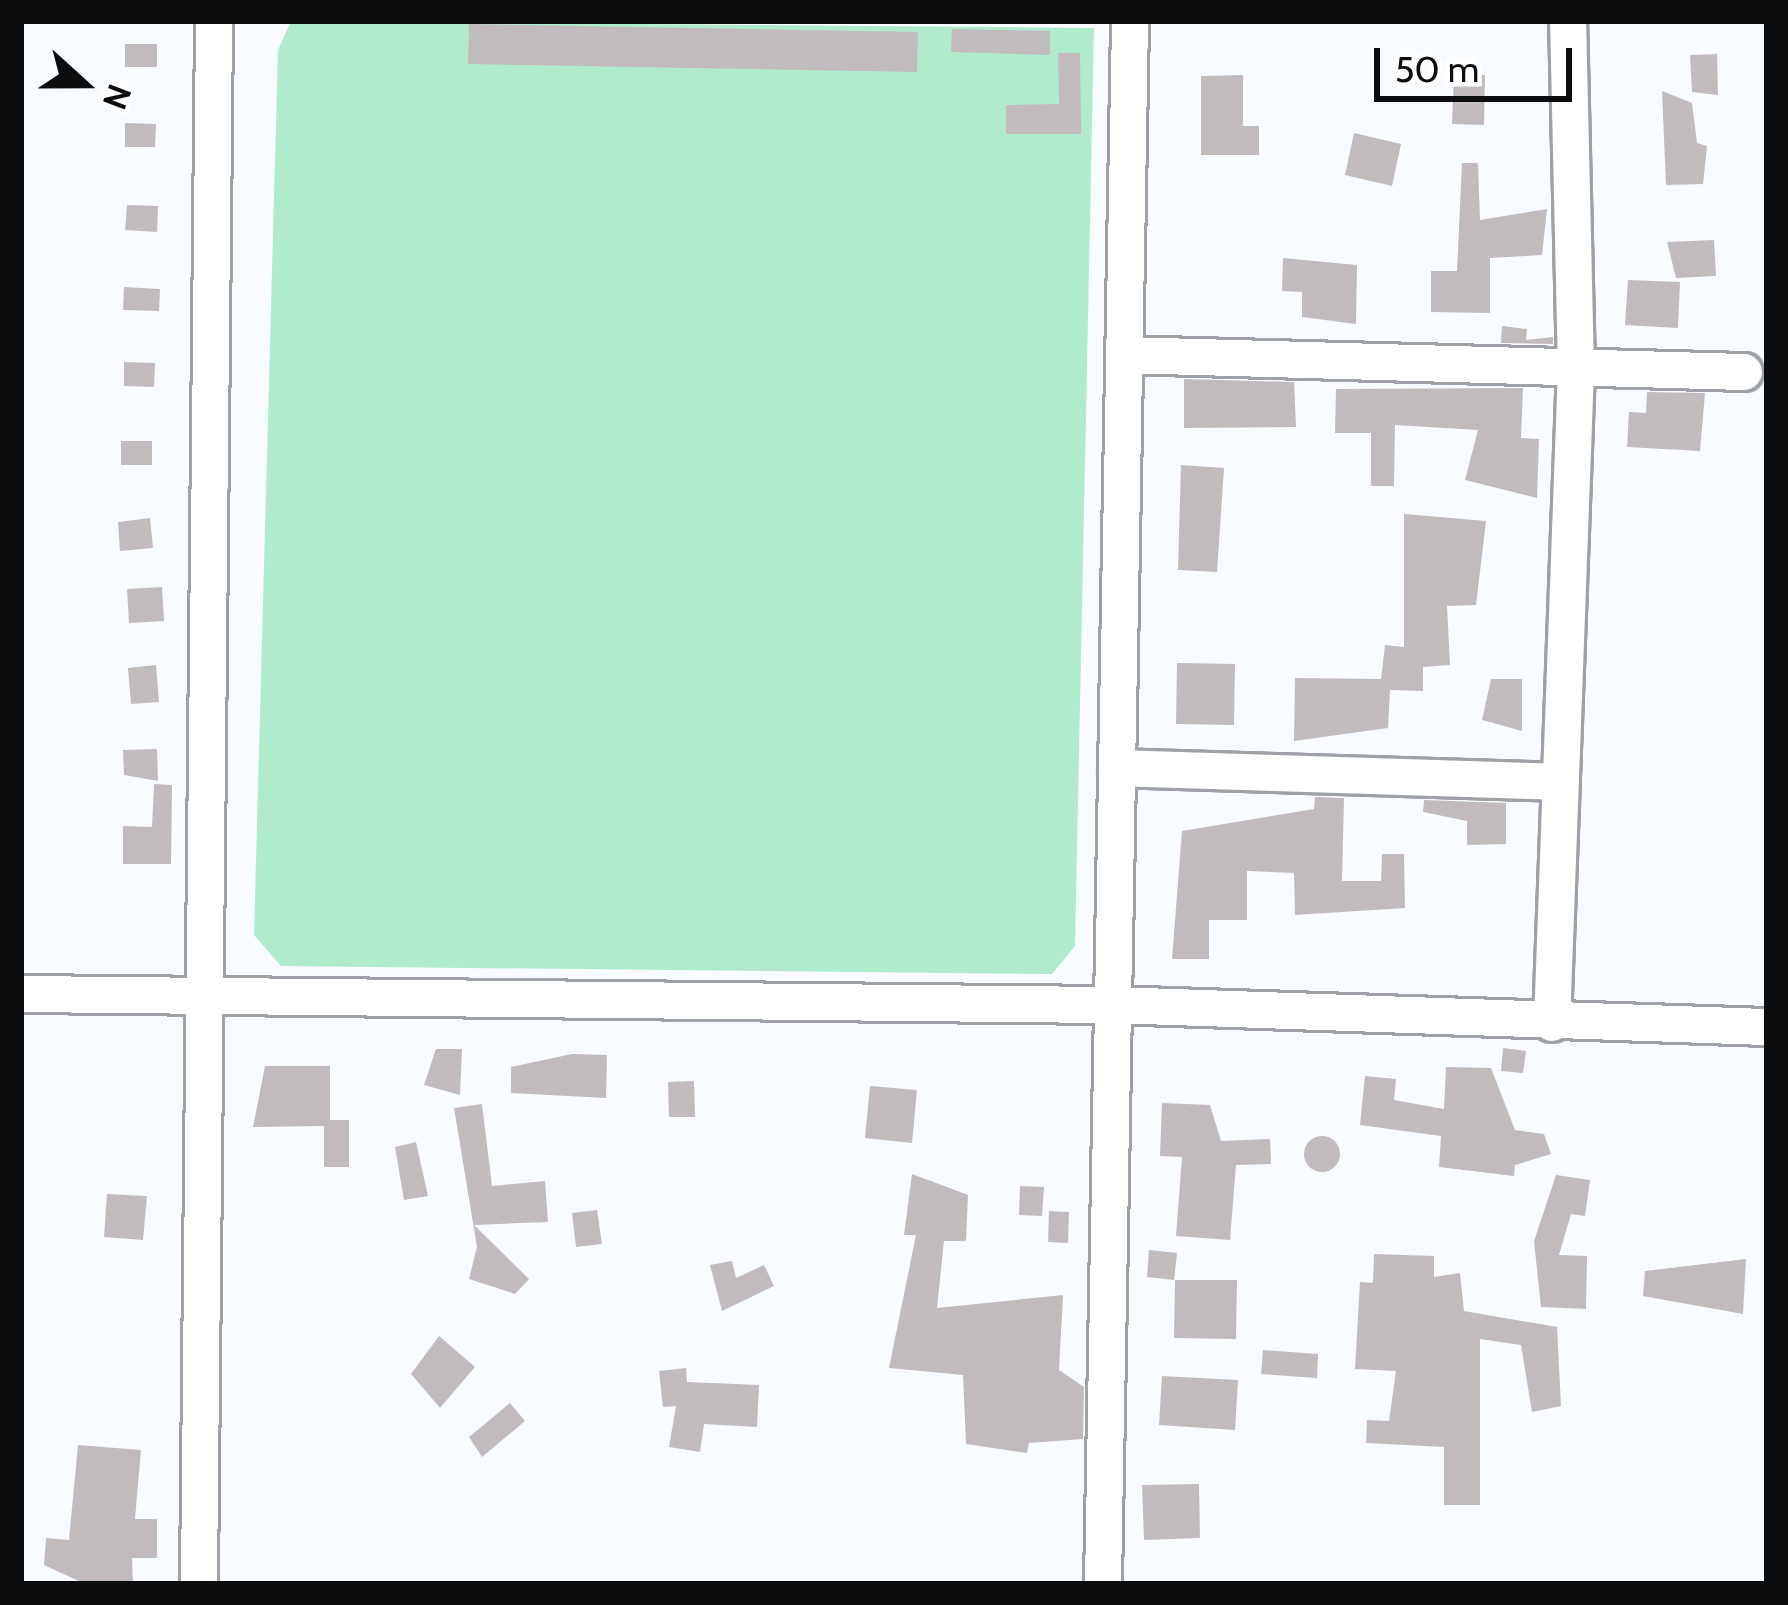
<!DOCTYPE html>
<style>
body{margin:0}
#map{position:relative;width:1788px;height:1605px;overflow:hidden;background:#f8fbff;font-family:Cabin,sans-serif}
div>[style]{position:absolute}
.green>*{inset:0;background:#b1ebce}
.building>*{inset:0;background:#c1bbbe}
.round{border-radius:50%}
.roads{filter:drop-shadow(3px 0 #9ea2a7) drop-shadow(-3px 0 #9ea2a7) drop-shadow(0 3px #9ea2a7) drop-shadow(0 -3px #9ea2a7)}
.minor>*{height:36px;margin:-18px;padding:0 18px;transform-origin:18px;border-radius:18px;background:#fff}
span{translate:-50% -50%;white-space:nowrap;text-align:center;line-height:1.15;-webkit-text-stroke:12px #fff;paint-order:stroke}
.frame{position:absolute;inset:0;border:24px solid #0b0d0e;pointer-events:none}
.north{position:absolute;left:24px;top:24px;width:120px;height:120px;-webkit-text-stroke:9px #fff;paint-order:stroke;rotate:111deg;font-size:33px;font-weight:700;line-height:48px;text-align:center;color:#0b0d0e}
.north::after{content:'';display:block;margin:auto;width:42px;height:54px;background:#0b0d0e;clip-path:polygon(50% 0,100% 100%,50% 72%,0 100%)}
.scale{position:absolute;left:1374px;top:48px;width:198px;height:54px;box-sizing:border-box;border:6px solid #0b0d0e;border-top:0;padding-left:15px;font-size:36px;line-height:42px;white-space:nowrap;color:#0b0d0e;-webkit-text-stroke:9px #fff;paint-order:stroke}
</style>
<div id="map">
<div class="green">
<i style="clip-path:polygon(291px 21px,1094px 28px,1075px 946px,1052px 974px,281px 966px,254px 935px,278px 50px)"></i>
</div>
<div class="building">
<i style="clip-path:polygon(469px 24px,918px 32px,917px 72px,468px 64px)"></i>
<i style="clip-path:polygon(952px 29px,1050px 31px,1050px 55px,951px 52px)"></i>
<i style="clip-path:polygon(125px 44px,157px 44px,157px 67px,125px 67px)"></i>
<i style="clip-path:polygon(1058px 53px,1080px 53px,1081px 134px,1006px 134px,1006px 105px,1059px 104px)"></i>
<i style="clip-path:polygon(1717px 54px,1718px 95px,1692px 92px,1690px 55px)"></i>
<i style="clip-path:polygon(1454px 74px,1485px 75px,1484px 125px,1452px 124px)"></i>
<i style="clip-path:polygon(1243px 75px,1243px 126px,1259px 126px,1259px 155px,1201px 155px,1201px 76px)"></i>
<i style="clip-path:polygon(1662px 91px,1692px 103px,1697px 143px,1707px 146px,1703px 184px,1666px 185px)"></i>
<i style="clip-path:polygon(125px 123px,156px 124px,155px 147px,125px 147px)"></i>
<i style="clip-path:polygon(1354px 133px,1401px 144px,1392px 186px,1345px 175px)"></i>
<i style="clip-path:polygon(1462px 163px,1478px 163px,1480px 220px,1547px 209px,1542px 255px,1490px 258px,1490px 313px,1431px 312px,1431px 271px,1457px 271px)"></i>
<i style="clip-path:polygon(127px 205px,158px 206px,157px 232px,125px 230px)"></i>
<i style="clip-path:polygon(1714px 240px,1716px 276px,1676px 278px,1667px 242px)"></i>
<i style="clip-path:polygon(1283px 258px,1357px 265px,1356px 324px,1302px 317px,1302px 292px,1282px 291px)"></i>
<i style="clip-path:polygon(1628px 280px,1680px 282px,1678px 328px,1625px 325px)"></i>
<i style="clip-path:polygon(124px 287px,160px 289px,159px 311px,123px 310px)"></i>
<i style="clip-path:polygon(1502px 326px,1527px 329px,1526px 340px,1553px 337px,1553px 344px,1501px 343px)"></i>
<i style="clip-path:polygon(124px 362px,155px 363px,154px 387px,124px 386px)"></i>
<i style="clip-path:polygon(1184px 379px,1294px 382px,1296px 427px,1184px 428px)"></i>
<i style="clip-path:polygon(1523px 388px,1521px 438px,1539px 439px,1537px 498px,1465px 480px,1478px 430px,1395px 425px,1394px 486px,1371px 486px,1371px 433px,1335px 433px,1336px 389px)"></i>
<i style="clip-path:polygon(1647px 392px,1705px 393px,1700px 451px,1627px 447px,1629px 412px,1646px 413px)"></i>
<i style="clip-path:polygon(121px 441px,152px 441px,152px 465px,121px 465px)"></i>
<i style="clip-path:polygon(1181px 465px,1224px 468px,1217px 572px,1178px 570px)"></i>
<i style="clip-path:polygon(1404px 514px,1486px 521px,1476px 605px,1447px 606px,1450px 665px,1423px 667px,1423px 691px,1390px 690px,1388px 728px,1294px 741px,1295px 678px,1381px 679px,1385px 645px,1404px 647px)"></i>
<i style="clip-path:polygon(150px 518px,153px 548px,120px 551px,118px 522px)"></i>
<i style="clip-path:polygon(162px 587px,164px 621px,129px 623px,127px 589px)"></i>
<i style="clip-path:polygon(1177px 663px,1235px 664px,1234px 725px,1176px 724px)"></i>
<i style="clip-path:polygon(156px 665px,159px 702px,131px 704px,128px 668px)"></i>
<i style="clip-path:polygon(1491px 679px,1522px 679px,1522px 731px,1482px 720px)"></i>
<i style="clip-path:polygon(157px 749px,158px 781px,124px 775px,123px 750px)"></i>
<i style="clip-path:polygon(154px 784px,172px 785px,171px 864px,123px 864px,123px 826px,152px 827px)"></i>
<i style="clip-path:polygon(1315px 797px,1344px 798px,1342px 881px,1381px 881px,1382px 854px,1404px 854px,1405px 908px,1295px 915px,1294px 873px,1247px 871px,1247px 920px,1209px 920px,1209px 959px,1172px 959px,1182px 831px,1314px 809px)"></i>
<i style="clip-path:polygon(1424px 800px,1506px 803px,1506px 844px,1467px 845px,1467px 821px,1423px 812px)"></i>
<i style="clip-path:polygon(1503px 1048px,1526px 1051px,1523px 1073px,1501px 1071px)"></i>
<i style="clip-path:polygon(436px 1049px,462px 1049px,460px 1095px,424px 1085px)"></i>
<i style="clip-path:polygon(572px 1054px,607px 1055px,606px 1098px,511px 1093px,511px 1067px)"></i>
<i style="clip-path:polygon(265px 1066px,330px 1066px,330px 1120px,349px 1120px,349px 1167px,324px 1167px,324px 1126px,253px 1127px)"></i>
<i style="clip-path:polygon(1446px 1067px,1491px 1068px,1515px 1130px,1544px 1134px,1551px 1154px,1515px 1165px,1514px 1176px,1439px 1167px,1441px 1136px,1360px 1125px,1365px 1076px,1396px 1079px,1394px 1100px,1444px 1109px)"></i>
<i style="clip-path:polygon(694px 1081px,695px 1117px,669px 1117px,668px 1082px)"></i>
<i style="clip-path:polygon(870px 1086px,917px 1090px,912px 1143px,865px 1138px)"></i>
<i style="clip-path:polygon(1162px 1103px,1210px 1105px,1221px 1141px,1270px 1139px,1271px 1164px,1236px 1165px,1230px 1240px,1176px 1236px,1182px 1157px,1160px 1156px)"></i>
<i style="clip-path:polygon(482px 1104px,492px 1186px,545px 1181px,548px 1222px,474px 1225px,529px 1279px,515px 1294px,469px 1279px,477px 1247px,454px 1108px)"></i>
<i class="round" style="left:1304px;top:1136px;width:36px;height:36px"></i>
<i style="clip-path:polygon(416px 1142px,428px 1196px,404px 1200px,395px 1147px)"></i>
<i style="clip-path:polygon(912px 1174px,968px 1195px,966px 1241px,944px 1241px,937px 1308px,1063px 1295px,1059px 1370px,1084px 1387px,1083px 1439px,1029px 1443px,1027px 1453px,966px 1444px,963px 1375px,889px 1368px,916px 1235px,904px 1235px)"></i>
<i style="clip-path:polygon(1556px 1175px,1590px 1180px,1585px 1216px,1571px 1214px,1559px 1255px,1587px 1256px,1586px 1309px,1541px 1307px,1534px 1241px)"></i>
<i style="clip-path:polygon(1020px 1186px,1044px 1187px,1042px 1216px,1019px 1215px)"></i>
<i style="clip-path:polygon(107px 1194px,147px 1196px,143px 1240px,104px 1237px)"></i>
<i style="clip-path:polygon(597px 1210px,602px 1244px,576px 1247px,572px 1213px)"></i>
<i style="clip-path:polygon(1049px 1211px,1069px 1212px,1068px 1243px,1048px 1242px)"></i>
<i style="clip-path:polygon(1149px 1250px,1177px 1253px,1174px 1280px,1147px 1277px)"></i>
<i style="clip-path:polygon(1374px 1254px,1434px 1256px,1434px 1277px,1460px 1273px,1464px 1311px,1557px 1327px,1561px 1406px,1532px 1412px,1521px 1345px,1480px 1339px,1480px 1505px,1444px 1505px,1444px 1447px,1366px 1443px,1367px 1420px,1389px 1421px,1396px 1371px,1355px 1369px,1360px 1282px,1373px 1283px)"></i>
<i style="clip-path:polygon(1746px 1259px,1743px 1314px,1643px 1296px,1645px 1271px)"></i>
<i style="clip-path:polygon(732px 1261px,736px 1278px,764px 1265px,774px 1286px,722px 1311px,710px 1265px)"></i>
<i style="clip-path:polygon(1175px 1280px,1237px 1280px,1236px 1339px,1174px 1338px)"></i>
<i style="clip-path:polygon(439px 1336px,475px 1367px,440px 1408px,411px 1374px)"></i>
<i style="clip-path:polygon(1263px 1350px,1318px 1354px,1317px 1378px,1261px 1374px)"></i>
<i style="clip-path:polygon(686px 1368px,687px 1382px,759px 1385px,757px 1427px,704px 1424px,700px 1452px,669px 1447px,676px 1406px,663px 1407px,659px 1371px)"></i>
<i style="clip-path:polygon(1162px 1376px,1238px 1380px,1235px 1430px,1159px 1425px)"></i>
<i style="clip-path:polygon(510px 1403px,525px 1421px,482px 1457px,469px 1437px)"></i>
<i style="clip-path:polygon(78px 1445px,141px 1450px,135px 1519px,157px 1519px,157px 1558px,132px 1558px,133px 1584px,85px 1584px,44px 1565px,46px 1538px,69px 1540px)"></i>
<i style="clip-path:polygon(1199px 1484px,1200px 1538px,1144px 1540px,1142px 1485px)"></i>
</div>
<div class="roads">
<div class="minor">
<i style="left:1124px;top:355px;width:620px;rotate:1.57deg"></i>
<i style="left:1117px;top:768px;width:444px;rotate:1.8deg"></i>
<i style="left:21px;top:994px;width:1092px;rotate:0.58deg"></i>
<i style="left:1113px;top:1005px;width:654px;rotate:1.93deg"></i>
<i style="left:1552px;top:1023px;width:653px;rotate:-87.9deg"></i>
<i style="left:1576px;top:370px;width:349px;rotate:-91.3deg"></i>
<i style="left:199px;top:1584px;width:1563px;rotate:-89.45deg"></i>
<i style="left:1103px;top:1584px;width:1563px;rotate:-89.01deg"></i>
</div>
</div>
<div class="frame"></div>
<div class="north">N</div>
<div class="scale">50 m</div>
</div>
